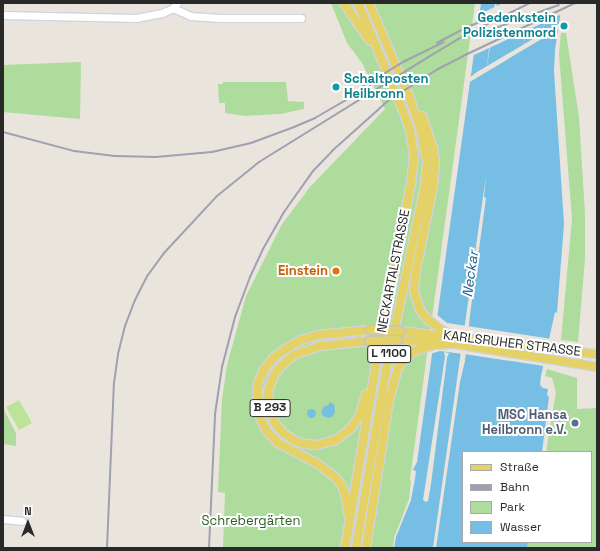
<!DOCTYPE html>
<meta charset="utf-8">
<style>
body{margin:0}
#map{position:relative;width:600px;height:551px;overflow:hidden;background:#eae5dc;font-family:"Space Grotesk",sans-serif}
div>[style]{position:absolute}
.green>*{inset:0;background:#addc9d}
.pitch>*{inset:0;background:#bde399}
.water>*{inset:0;background:#77bee4}
.round{border-radius:50%}
.pier>*{inset:0;background:#eae5dc}
.roads{filter:drop-shadow(1px 0 #d1d3e1) drop-shadow(-1px 0 #d1d3e1) drop-shadow(0 1px #d1d3e1) drop-shadow(0 -1px #d1d3e1)}
.minor>*{height:7px;margin:-3.5px;padding:0 3.5px;transform-origin:3.5px;border-radius:3.5px;background:#fff}
.major>*{height:8px;margin:-4px;padding:0 4px;transform-origin:4px;border-radius:4px;background:#e4d266}
.rail>*{height:2px;margin:-1px;padding:0 1px;transform-origin:1px;border-radius:1px;background:#9fa0b2}
.bridges{filter:drop-shadow(1px 0 #c3c3c3) drop-shadow(-1px 0 #c3c3c3) drop-shadow(0 1px #c3c3c3) drop-shadow(0 -1px #c3c3c3)}
.major-bridge>*{height:8px;margin:-4px;padding:0 4px;transform-origin:4px;border-radius:4px;background:#e4d266}
.dots>*{width:11px;height:11px;translate:-50% -50%;box-sizing:border-box;border:2px solid #fff;border-radius:50%}
span{translate:-50% -50%;white-space:nowrap;text-align:center;line-height:1.15;-webkit-text-stroke:4px #fff;paint-order:stroke}
.shield-label span{padding:1px 3px;background:#fff;border:1px solid;border-radius:3px;-webkit-text-stroke-width:0}
.shield-label{font-size:12px;color:#292929;font-weight:700}
.culture-label{font-size:13px;color:#0d838f;font-weight:700}
.right{translate:-100% -50%;text-align:right}
.left{translate:0 -50%;text-align:left}
.food-label{font-size:13px;color:#c56008;font-weight:700}
.street-label{font-size:13px;color:#292929}
.service-label{font-size:13px;color:#4e5e75;font-weight:700}
.park-label{font-size:13px;color:#275f1f}
.water-label{font-size:14px;color:#185b8e;font-style:italic}
.frame{position:absolute;inset:0;border:4px solid #292929;pointer-events:none}
.legend{position:absolute;left:462px;top:451px;width:130px;height:92px;box-sizing:border-box;background:#fff;border:1px solid #a9a9a9;margin:0;padding:5px 7px;list-style:none;font-size:12px;color:#292929}
.legend li{display:flex;align-items:center;gap:8px;height:20px}
.legend b{width:20px;border:1px solid #a9a9a9}
.north{position:absolute;left:8px;top:503px;width:40px;height:40px;-webkit-text-stroke:3px #fff;paint-order:stroke;rotate:0deg;font-size:11px;font-weight:700;line-height:16px;text-align:center;color:#292929}
.north::after{content:'';display:block;margin:auto;width:14px;height:18px;background:#292929;clip-path:polygon(50% 0,100% 100%,50% 72%,0 100%)}
</style>
<div id="map">
<div class="green">
<i style="clip-path:polygon(331px 3px,475px 3px,410px 479px,411px 482px,409px 499px,394px 538px,393px 548px,223px 548px,225px 493px,218px 492px,222px 399px,227px 365px,246px 296px,282px 224px,310px 187px,385px 109px,362px 63px,347px 43px)"></i>
<i style="clip-path:polygon(561px 33px,566px 33px,579px 117px,585px 214px,585px 259px,578px 342px,561px 340px,572px 219px,559px 54px)"></i>
<i style="clip-path:polygon(81px 62px,80px 119px,3px 112px,3px 65px)"></i>
<i style="clip-path:polygon(223px 82px,286px 82px,288px 101px,304px 102px,304px 109px,280px 114px,245px 116px,225px 113px,225px 103px,219px 103px,218px 84px,223px 84px)"></i>
<i style="clip-path:polygon(547px 369px,577px 378px,577px 409px,597px 408px,597px 548px,527px 548px,528px 542px,591px 542px,591px 452px,546px 452px,556px 392px,552px 378px,545px 376px)"></i>
<i style="clip-path:polygon(3px 408px,16px 433px,16px 446px,3px 444px)"></i>
</div>
<div class="pitch">
<i style="clip-path:polygon(19px 400px,32px 423px,19px 430px,6px 407px)"></i>
</div>
<div class="water">
<i style="clip-path:polygon(evenodd,481px 3px,495px 3px,486px 72px,497px 3px,529px 3px,523px 50px,530px 3px,547px 3px,542px 39px,548px 3px,562px 3px,555px 50px,554px 71px,564px 224px,557px 313px,555px 312px,541px 376px,540px 385px,543px 388px,548px 389px,547px 395px,549px 397px,542px 452px,463px 452px,463px 542px,528px 542px,527px 548px,436px 548px,460px 382px,465px 361px,470px 315px,486px 198px,484px 197px,486px 176px,433px 548px,394px 548px,396px 537px,411px 500px,415px 479px,416px 471px,413px 470px,417px 462px,481px 3px,444px 352px,449px 353px,447px 358px,431px 484px,428px 501px,426px 502px,423px 500px,445px 357px,444px 352px)"></i>
<i style="clip-path:polygon(329px 402px,334px 404px,335px 412px,333px 416px,329px 418px,323px 416px,321px 412px,324px 406px,329px 405px)"></i>
<i class="round" style="left:306.5px;top:408.5px;width:9px;height:9px"></i>
</div>
<div class="pier">
<i style="clip-path:polygon(503px 3px,564px 3px,562px 14px,472px 56px,478px 15px)"></i>
<i style="clip-path:polygon(560px 23px,560px 28px,468px 83px,469px 78px,477px 72px)"></i>
<i style="clip-path:polygon(436px 314px,447px 323px,552px 339px,544px 366px,464px 354px,466px 335px,463px 354px,440px 351px,430px 354px)"></i>
</div>
<div class="roads">
<div class="minor">
<i style="left:173px;top:8px;width:20px;rotate:24deg"></i>
<i style="left:191px;top:16px;width:29px;rotate:4deg"></i>
<i style="left:220px;top:18px;width:81px"></i>
<i style="left:3px;top:15px;width:133px;rotate:1.3deg"></i>
<i style="left:136px;top:18px;width:26px;rotate:-11deg"></i>
<i style="left:162px;top:13px;width:12px;rotate:-24deg"></i>
<i style="left:173px;top:8px;width:6px;rotate:-51deg"></i>
<i style="left:3px;top:519px;width:19px;rotate:6deg"></i>
</div>
<div class="major">
<i style="left:344px;top:3px;width:45px;rotate:56deg"></i>
<i style="left:422px;top:116px;width:34px;rotate:71deg"></i>
<i style="left:433px;top:148px;width:15px;rotate:82deg"></i>
<i style="left:435px;top:163px;width:23px;rotate:95deg"></i>
<i style="left:433px;top:186px;width:92px;rotate:101.3deg"></i>
<i style="left:415px;top:276px;width:15px;rotate:94deg"></i>
<i style="left:414px;top:291px;width:20px;rotate:72deg"></i>
<i style="left:420px;top:310px;width:11px;rotate:52deg"></i>
<i style="left:427px;top:319px;width:20px;rotate:37deg"></i>
<i style="left:443px;top:331px;width:13px;rotate:23deg"></i>
<i style="left:400px;top:331px;width:198px;rotate:6.7deg"></i>
<i style="left:398px;top:340px;width:39px;rotate:3deg"></i>
<i style="left:449px;top:343px;width:150px;rotate:9.2deg"></i>
<i style="left:366px;top:394px;width:24px;rotate:107deg"></i>
<i style="left:359px;top:417px;width:15px;rotate:127deg"></i>
<i style="left:350px;top:429px;width:18px;rotate:142deg"></i>
<i style="left:336px;top:440px;width:21px;rotate:166deg"></i>
<i style="left:316px;top:445px;width:11px;rotate:-175deg"></i>
<i style="left:305px;top:444px;width:10px;rotate:-163deg"></i>
<i style="left:295px;top:441px;width:14px;rotate:-146deg"></i>
<i style="left:283px;top:433px;width:13px;rotate:-129deg"></i>
<i style="left:275px;top:423px;width:12px;rotate:-114deg"></i>
<i style="left:270px;top:412px;width:10px;rotate:-96deg"></i>
<i style="left:269px;top:402px;width:11px;rotate:-95deg"></i>
<i style="left:268px;top:391px;width:17px;rotate:-69deg"></i>
<i style="left:274px;top:375px;width:10px;rotate:-53deg"></i>
<i style="left:280px;top:367px;width:18px;rotate:-41deg"></i>
<i style="left:294px;top:355px;width:28px;rotate:-19deg"></i>
<i style="left:320px;top:346px;width:49px;rotate:-5.8deg"></i>
<i style="left:348px;top:513px;width:15px;rotate:-98deg"></i>
<i style="left:346px;top:498px;width:13px;rotate:-108deg"></i>
<i style="left:342px;top:486px;width:11px;rotate:-128deg"></i>
<i style="left:335px;top:477px;width:21px;rotate:-143deg"></i>
<i style="left:318px;top:464px;width:45px;rotate:-152.3deg"></i>
<i style="left:278px;top:443px;width:18px;rotate:-133deg"></i>
<i style="left:266px;top:430px;width:19px;rotate:-115deg"></i>
<i style="left:258px;top:413px;width:16px;rotate:-94deg"></i>
<i style="left:257px;top:397px;width:14px;rotate:-86deg"></i>
<i style="left:258px;top:383px;width:14px;rotate:-65deg"></i>
<i style="left:264px;top:370px;width:15px;rotate:-53deg"></i>
<i style="left:273px;top:358px;width:17px;rotate:-36deg"></i>
<i style="left:287px;top:348px;width:16px;rotate:-30deg"></i>
<i style="left:301px;top:340px;width:18px;rotate:-16deg"></i>
<i style="left:318px;top:335px;width:52px;rotate:-5.5deg"></i>
<i style="left:345px;top:548px;width:186px;rotate:-80.4deg"></i>
<i style="left:376px;top:365px;width:184px;rotate:-79.1deg"></i>
<i style="left:411px;top:184px;width:28px;rotate:-84deg"></i>
<i style="left:414px;top:156px;width:26px;rotate:-99deg"></i>
<i style="left:410px;top:130px;width:20px;rotate:-110deg"></i>
<i style="left:403px;top:111px;width:117px;rotate:-112.6deg"></i>
<i style="left:356px;top:548px;width:181px;rotate:-80.4deg"></i>
<i style="left:386px;top:370px;width:189px;rotate:-78.1deg"></i>
<i style="left:425px;top:185px;width:24px;rotate:-85deg"></i>
<i style="left:427px;top:161px;width:34px;rotate:-102deg"></i>
<i style="left:420px;top:128px;width:36px;rotate:-109deg"></i>
<i style="left:408px;top:94px;width:99px;rotate:-113.2deg"></i>
<i style="left:366px;top:548px;width:149px;rotate:-81.1deg"></i>
<i style="left:389px;top:401px;width:34px;rotate:-75deg"></i>
<i style="left:398px;top:368px;width:11px;rotate:-52deg"></i>
<i style="left:405px;top:359px;width:13px;rotate:-39deg"></i>
<i style="left:415px;top:351px;width:19px;rotate:-18deg"></i>
<i style="left:433px;top:345px;width:20px;rotate:-3deg"></i>
</div>
</div>
<div class="rail">
<i style="left:476px;top:35px;width:88px;rotate:-19.9deg"></i>
<i style="left:437px;top:43px;width:30px;rotate:-28deg"></i>
<i style="left:463px;top:29px;width:21px;rotate:-23deg"></i>
<i style="left:363px;top:86px;width:49px;rotate:-30.8deg"></i>
<i style="left:405px;top:61px;width:43px;rotate:-26deg"></i>
<i style="left:3px;top:132px;width:73px;rotate:15deg"></i>
<i style="left:74px;top:151px;width:41px;rotate:7deg"></i>
<i style="left:115px;top:156px;width:41px;rotate:1.4deg"></i>
<i style="left:156px;top:157px;width:56px;rotate:-5.1deg"></i>
<i style="left:212px;top:152px;width:40px;rotate:-13deg"></i>
<i style="left:251px;top:143px;width:46px;rotate:-20.4deg"></i>
<i style="left:294px;top:127px;width:23px;rotate:-23deg"></i>
<i style="left:315px;top:118px;width:64px;rotate:-30.2deg"></i>
<i style="left:107px;top:548px;width:165px;rotate:-87.6deg"></i>
<i style="left:114px;top:383px;width:29px;rotate:-82deg"></i>
<i style="left:118px;top:354px;width:29px;rotate:-76deg"></i>
<i style="left:125px;top:326px;width:28px;rotate:-69deg"></i>
<i style="left:135px;top:300px;width:28px;rotate:-63deg"></i>
<i style="left:148px;top:275px;width:27px;rotate:-54deg"></i>
<i style="left:164px;top:253px;width:78px;rotate:-47.1deg"></i>
<i style="left:217px;top:196px;width:54px;rotate:-39deg"></i>
<i style="left:259px;top:162px;width:201px;rotate:-31.8deg"></i>
<i style="left:430px;top:56px;width:41px;rotate:-31deg"></i>
<i style="left:465px;top:35px;width:72px;rotate:-26.2deg"></i>
<i style="left:209px;top:548px;width:134px;rotate:-87.4deg"></i>
<i style="left:215px;top:414px;width:48px;rotate:-81.5deg"></i>
<i style="left:222px;top:367px;width:52px;rotate:-75.4deg"></i>
<i style="left:235px;top:317px;width:43px;rotate:-69.4deg"></i>
<i style="left:250px;top:277px;width:31px;rotate:-65deg"></i>
<i style="left:263px;top:249px;width:43px;rotate:-60.4deg"></i>
<i style="left:284px;top:212px;width:50px;rotate:-54.7deg"></i>
<i style="left:313px;top:171px;width:28px;rotate:-46deg"></i>
<i style="left:332px;top:151px;width:76px;rotate:-41.8deg"></i>
<i style="left:389px;top:100px;width:58px;rotate:-32.3deg"></i>
<i style="left:438px;top:69px;width:28px;rotate:-27deg"></i>
<i style="left:463px;top:56px;width:124px;rotate:-25.3deg"></i>
</div>
<div class="bridges">
<div class="major-bridge">
<i style="left:370px;top:330px;width:30px;rotate:2deg"></i>
<i style="left:369px;top:341px;width:29px;rotate:-2deg"></i>
</div>
</div>
<div class="dots">
<i style="left:564px;top:26px;background:#0f9aa8"></i>
<i style="left:336px;top:87px;background:#0f9aa8"></i>
<i style="left:336px;top:271px;background:#e8710a"></i>
<i style="left:575px;top:423px;background:#5c6f8a"></i>
</div>
<div class="shield-label">
<span style="left:389px;top:354px">L 1100</span>
<span style="left:270px;top:408px">B 293</span>
</div>
<div class="culture-label">
<span class="right" style="left:556px;top:26px">Gedenkstein<br>Polizistenmord</span>
<span class="left" style="left:344px;top:87px">Schaltposten<br>Heilbronn</span>
</div>
<div class="food-label">
<span class="right" style="left:328px;top:271px">Einstein</span>
</div>
<div class="street-label">
<span style="left:394px;top:271px;rotate:-79deg">NECKARTALSTRASSE</span>
<span style="left:512px;top:344px;rotate:7deg">KARLSRUHER STRASSE</span>
</div>
<div class="service-label">
<span class="right" style="left:567px;top:423px">MSC Hansa<br>Heilbronn e.V.</span>
</div>
<div class="park-label">
<span style="left:251px;top:521px">Schrebergärten</span>
</div>
<div class="water-label">
<span style="left:470px;top:274px;rotate:-82deg">Neckar</span>
</div>
<div class="frame"></div>
<ul class="legend">
<li><b style="height:5px;background:#e4d266"></b>Straße</li>
<li><b style="height:5px;background:#9fa0b2"></b>Bahn</li>
<li><b style="height:11px;background:#addc9d"></b>Park</li>
<li><b style="height:11px;background:#77bee4"></b>Wasser</li>
</ul>
<div class="north">N</div>
</div>
